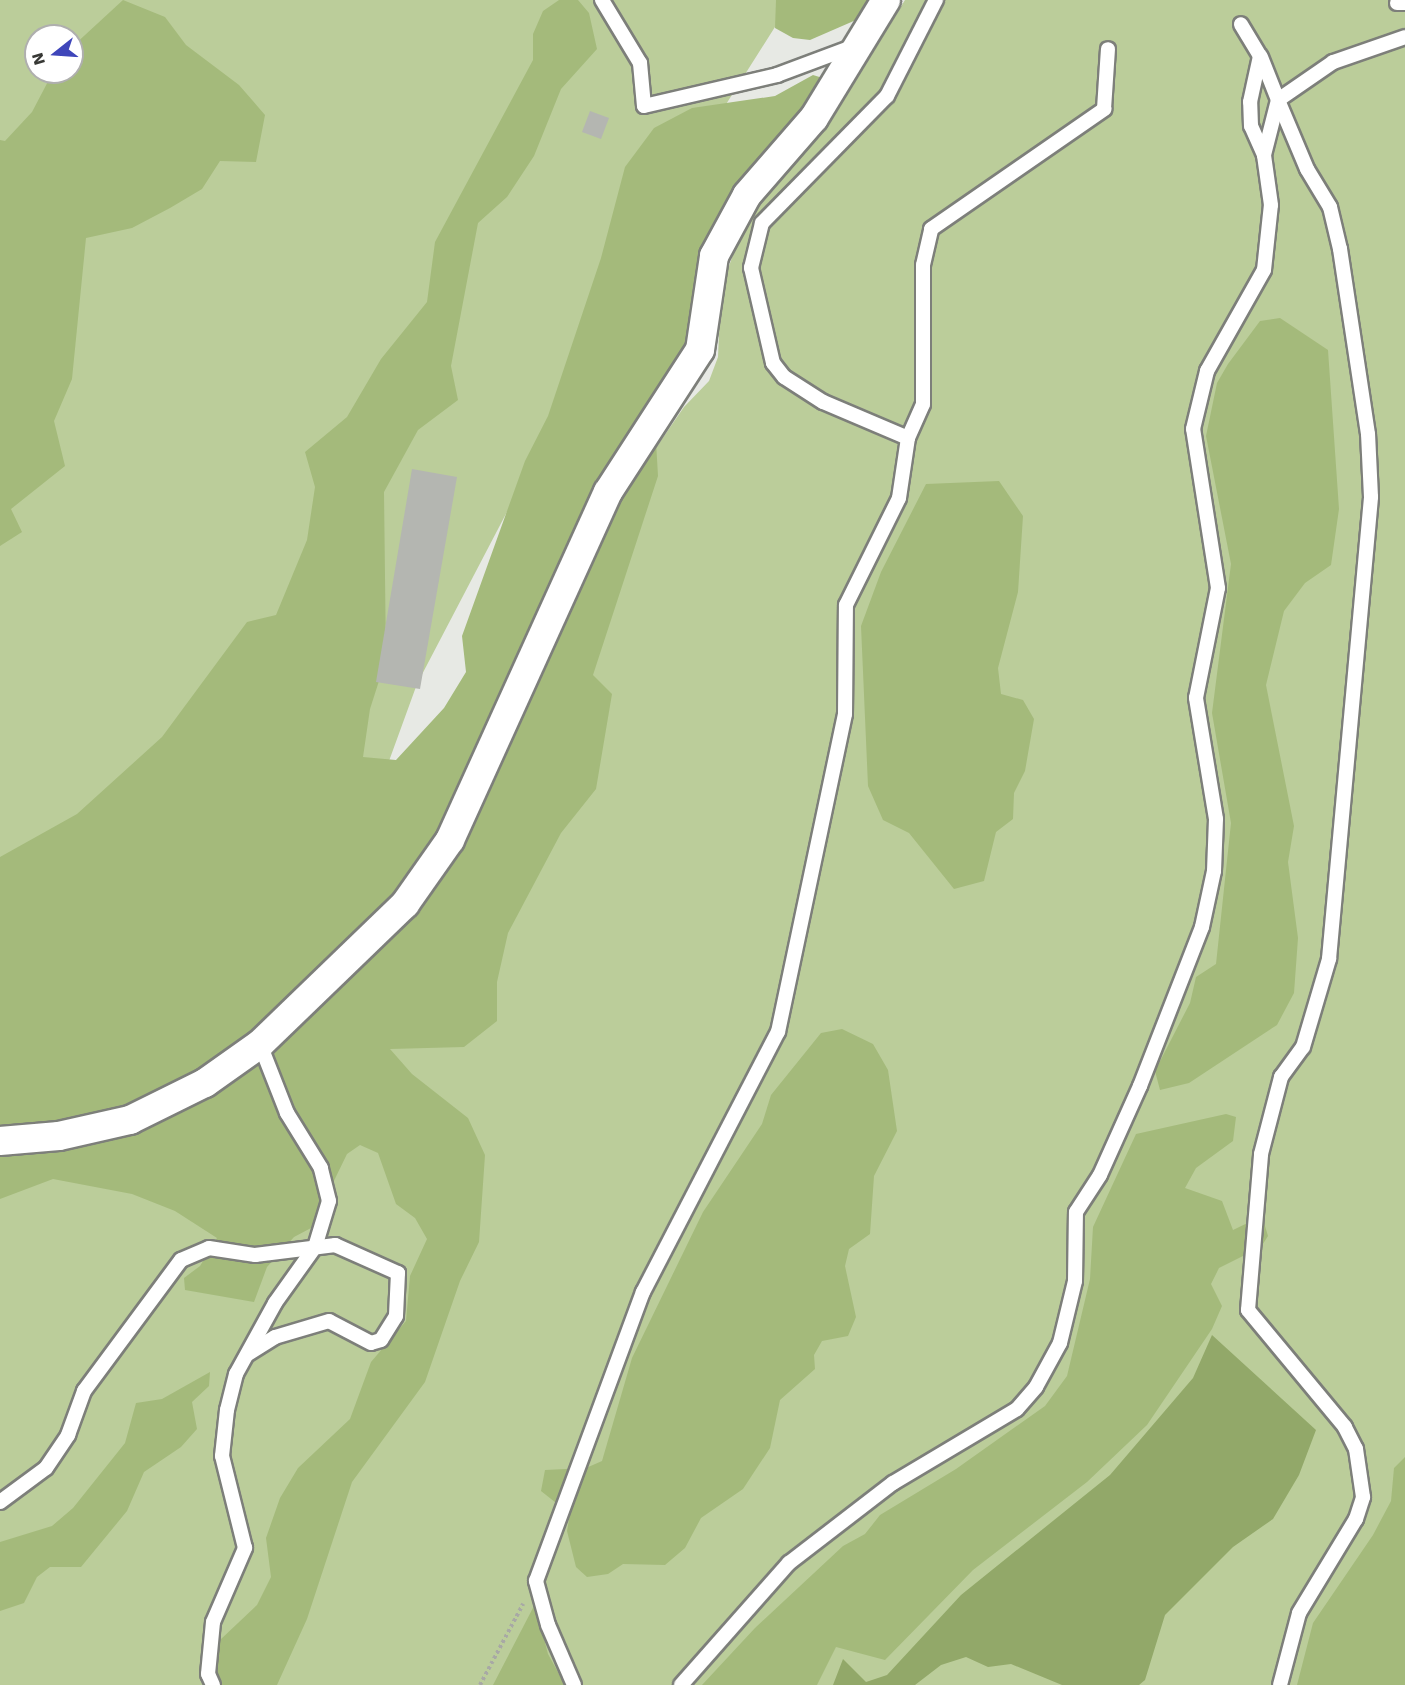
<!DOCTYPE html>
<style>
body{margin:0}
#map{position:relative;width:1405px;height:1685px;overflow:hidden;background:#e7e9e4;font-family:"Work Sans",sans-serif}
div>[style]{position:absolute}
.green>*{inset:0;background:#bbcd9a}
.forest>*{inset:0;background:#a4ba7b}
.water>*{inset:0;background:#92a869}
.building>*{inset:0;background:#b4b6b1}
.path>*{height:4px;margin-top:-2px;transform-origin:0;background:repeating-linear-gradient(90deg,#a8a9a5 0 3px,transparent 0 6px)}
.roads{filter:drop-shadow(2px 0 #7d7f7a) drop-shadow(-2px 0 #7d7f7a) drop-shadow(0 2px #7d7f7a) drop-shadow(0 -2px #7d7f7a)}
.service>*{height:14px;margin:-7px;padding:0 7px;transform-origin:7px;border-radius:7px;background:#fff}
.minor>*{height:28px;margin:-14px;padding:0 14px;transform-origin:14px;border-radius:14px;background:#fff}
span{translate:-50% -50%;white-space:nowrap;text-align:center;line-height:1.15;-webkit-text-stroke:6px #fff;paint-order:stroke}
.north{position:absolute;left:24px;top:24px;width:60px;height:60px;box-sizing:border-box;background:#fff;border:2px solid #afafae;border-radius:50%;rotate:253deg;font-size:16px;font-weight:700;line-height:24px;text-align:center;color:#373835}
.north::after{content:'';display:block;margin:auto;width:21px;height:27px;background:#3f46ba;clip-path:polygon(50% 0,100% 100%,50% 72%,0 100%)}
</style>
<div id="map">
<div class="green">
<i style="clip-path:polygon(evenodd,0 0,792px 0,692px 158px,417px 684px,389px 761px,0 1045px,0 0,36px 36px,72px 36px,72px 72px,36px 72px,36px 36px)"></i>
<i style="clip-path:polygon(905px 0,1405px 0,1405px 1685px,0 1685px,0 1157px,140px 1132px,607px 519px,684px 407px,709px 381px,718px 357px,721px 288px,738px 241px,768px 186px,854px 83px)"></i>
</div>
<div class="forest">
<i style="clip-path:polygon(123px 0,165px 17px,186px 45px,239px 85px,265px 115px,256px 162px,220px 161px,202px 189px,170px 208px,132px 228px,86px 238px,72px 379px,54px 421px,65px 466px,11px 509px,22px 532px,0 546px,0 140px,5px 141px,32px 112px,53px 72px,72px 72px,72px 47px)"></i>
<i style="clip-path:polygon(559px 0,578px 0,589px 13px,597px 49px,561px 89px,534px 156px,507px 197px,478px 223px,451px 366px,458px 400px,418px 430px,384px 492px,386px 659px,370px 709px,363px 757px,396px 760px,444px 708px,466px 672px,462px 636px,525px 461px,548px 416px,601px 258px,625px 167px,654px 128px,692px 108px,775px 96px,813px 75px,826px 79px,817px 99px,801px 109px,780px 138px,694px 336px,654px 407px,658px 476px,593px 675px,612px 694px,596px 789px,561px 833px,508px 933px,497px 982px,497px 1021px,464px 1047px,390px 1049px,412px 1074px,468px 1118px,485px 1155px,479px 1242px,460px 1281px,425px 1382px,352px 1482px,307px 1619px,277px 1685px,211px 1685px,220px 1640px,257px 1605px,271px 1577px,266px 1538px,280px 1498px,298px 1468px,350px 1419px,371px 1362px,406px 1321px,410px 1276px,427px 1239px,415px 1218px,396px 1204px,378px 1153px,360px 1145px,347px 1154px,311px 1228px,294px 1237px,267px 1267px,254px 1302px,185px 1290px,184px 1278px,200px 1266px,217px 1238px,175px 1211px,132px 1194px,53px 1179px,0 1199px,0 857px,77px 814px,162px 737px,247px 622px,276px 615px,307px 540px,315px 487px,305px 452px,347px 417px,381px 359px,427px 302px,435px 242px,533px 60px,533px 34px,543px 11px)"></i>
<i style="clip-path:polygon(776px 0,902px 0,810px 40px,793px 38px,775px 28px)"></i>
<i style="clip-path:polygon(1280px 318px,1328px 350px,1339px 509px,1331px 565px,1305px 583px,1284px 611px,1266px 685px,1294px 826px,1288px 862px,1298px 938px,1294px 993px,1277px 1025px,1189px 1083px,1160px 1090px,1155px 1071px,1190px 1003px,1196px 977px,1216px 964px,1231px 823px,1212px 713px,1231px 564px,1206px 436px,1217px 383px,1228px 364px,1260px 321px)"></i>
<i style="clip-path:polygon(999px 481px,1023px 516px,1018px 592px,998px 668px,1001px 694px,1023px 700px,1034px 719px,1025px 771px,1014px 793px,1013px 819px,996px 832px,984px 881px,954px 889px,909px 833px,883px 820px,868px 786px,861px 626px,881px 572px,926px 484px)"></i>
<i style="clip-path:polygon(842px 1029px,873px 1044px,888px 1070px,897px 1131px,874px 1176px,870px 1234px,849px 1249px,845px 1266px,856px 1317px,848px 1336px,822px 1341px,814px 1355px,815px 1369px,780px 1400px,770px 1448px,743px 1489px,701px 1518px,685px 1548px,665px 1565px,623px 1564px,608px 1574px,587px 1577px,576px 1567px,567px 1531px,570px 1514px,541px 1491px,545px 1470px,586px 1468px,602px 1461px,632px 1358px,703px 1212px,762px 1124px,771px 1095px,821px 1033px)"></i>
<i style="clip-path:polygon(1226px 1114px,1236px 1117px,1233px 1141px,1196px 1168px,1185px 1188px,1222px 1201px,1233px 1230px,1262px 1216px,1268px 1236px,1261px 1247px,1219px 1268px,1211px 1284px,1222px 1306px,1212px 1329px,1147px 1425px,1087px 1482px,973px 1570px,885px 1660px,836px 1647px,817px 1685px,702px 1685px,755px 1628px,843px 1546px,865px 1534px,880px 1515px,956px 1469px,1045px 1406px,1067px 1376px,1090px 1279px,1093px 1227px,1136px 1134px)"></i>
<i style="clip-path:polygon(210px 1372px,209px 1386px,192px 1402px,197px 1429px,181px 1447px,144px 1472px,127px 1511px,81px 1567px,50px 1567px,37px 1577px,24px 1603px,0 1611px,0 1542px,52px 1526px,73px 1508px,125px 1443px,136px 1403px,162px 1399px)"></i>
<i style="clip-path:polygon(1405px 1457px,1405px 1685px,1297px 1685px,1313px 1623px,1373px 1535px,1391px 1501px,1394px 1468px)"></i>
<i style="clip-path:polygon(535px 1604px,548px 1654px,565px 1685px,493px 1685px)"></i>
</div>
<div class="water">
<i style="clip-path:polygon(1212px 1335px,1316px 1430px,1299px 1475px,1273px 1519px,1233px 1547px,1165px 1615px,1145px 1680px,1139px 1685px,1062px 1685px,1011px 1664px,988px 1667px,966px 1657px,941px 1665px,915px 1685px,833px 1685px,843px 1659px,866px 1682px,887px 1675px,961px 1595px,1110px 1475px,1193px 1378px)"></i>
</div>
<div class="building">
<i style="clip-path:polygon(590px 111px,609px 118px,601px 139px,582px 132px)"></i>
<i style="clip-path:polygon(412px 469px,457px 477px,420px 689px,376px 682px)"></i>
</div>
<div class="path">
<i style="left:480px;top:1685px;width:92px;rotate:-62deg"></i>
</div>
<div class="roads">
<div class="service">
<i style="left:602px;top:0;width:74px;rotate:58.9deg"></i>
<i style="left:640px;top:63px;width:43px;rotate:84.7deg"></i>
<i style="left:644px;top:106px;width:137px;rotate:-13.1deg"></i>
<i style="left:777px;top:75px;width:80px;rotate:-20.5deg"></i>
<i style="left:1397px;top:3px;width:8px"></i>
<i style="left:1261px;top:57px;width:46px;rotate:68.4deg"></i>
<i style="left:1278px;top:100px;width:57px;rotate:104.3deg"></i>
<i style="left:908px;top:438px;width:92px;rotate:-157deg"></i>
<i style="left:823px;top:402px;width:46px;rotate:-147.3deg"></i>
<i style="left:784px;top:377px;width:18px;rotate:-128deg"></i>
<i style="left:773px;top:363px;width:98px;rotate:-103deg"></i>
<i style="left:751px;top:268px;width:46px;rotate:-76.3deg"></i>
<i style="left:762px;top:223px;width:178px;rotate:-45.5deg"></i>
<i style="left:887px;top:96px;width:108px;rotate:-63deg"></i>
<i style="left:0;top:1502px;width:57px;rotate:-36.5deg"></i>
<i style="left:46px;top:1468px;width:40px;rotate:-56deg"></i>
<i style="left:68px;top:1435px;width:47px;rotate:-70deg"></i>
<i style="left:84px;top:1391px;width:163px;rotate:-53.5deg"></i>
<i style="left:181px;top:1260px;width:30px;rotate:-23deg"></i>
<i style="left:209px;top:1248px;width:47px;rotate:8.7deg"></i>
<i style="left:255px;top:1255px;width:81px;rotate:-7.1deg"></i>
<i style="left:335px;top:1245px;width:69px;rotate:24deg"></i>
<i style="left:398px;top:1273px;width:43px;rotate:92.7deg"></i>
<i style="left:396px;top:1316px;width:28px;rotate:122deg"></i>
<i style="left:381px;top:1340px;width:10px;rotate:163deg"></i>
<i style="left:371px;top:1343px;width:47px;rotate:-152.4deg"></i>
<i style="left:329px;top:1321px;width:56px;rotate:163.5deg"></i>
<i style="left:275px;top:1337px;width:32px;rotate:148deg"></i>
<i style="left:213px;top:1685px;width:12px;rotate:-114deg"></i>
<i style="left:208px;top:1674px;width:52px;rotate:-84.5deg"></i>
<i style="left:213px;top:1622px;width:81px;rotate:-66.6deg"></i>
<i style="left:245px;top:1548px;width:95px;rotate:-104deg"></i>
<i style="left:222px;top:1456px;width:46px;rotate:-83.8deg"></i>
<i style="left:227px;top:1410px;width:37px;rotate:-76deg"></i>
<i style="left:236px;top:1374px;width:81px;rotate:-61.2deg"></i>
<i style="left:275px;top:1303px;width:69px;rotate:-54.5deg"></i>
<i style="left:315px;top:1247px;width:48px;rotate:-73.1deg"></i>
<i style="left:329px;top:1201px;width:34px;rotate:-104deg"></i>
<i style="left:321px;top:1168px;width:65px;rotate:-121.7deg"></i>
<i style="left:287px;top:1113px;width:74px;rotate:-111.4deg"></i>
<i style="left:574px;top:1685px;width:65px;rotate:-113.4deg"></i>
<i style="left:548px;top:1625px;width:46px;rotate:-105.3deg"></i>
<i style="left:536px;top:1581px;width:308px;rotate:-69.7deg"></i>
<i style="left:643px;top:1292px;width:293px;rotate:-62.6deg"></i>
<i style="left:778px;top:1032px;width:325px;rotate:-78.1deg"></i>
<i style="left:845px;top:714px;width:109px;rotate:-89.5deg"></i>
<i style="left:846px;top:605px;width:119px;rotate:-63.6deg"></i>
<i style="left:899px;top:498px;width:61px;rotate:-81.5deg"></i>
<i style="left:908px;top:438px;width:37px;rotate:-66deg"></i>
<i style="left:923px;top:404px;width:139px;rotate:-90deg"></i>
<i style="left:923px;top:265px;width:37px;rotate:-77deg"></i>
<i style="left:931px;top:229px;width:211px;rotate:-34.7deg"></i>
<i style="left:1104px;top:109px;width:60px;rotate:-86.2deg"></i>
<i style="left:681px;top:1685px;width:163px;rotate:-48.5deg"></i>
<i style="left:789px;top:1563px;width:131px;rotate:-37.6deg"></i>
<i style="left:893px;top:1483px;width:144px;rotate:-30.8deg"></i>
<i style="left:1017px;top:1409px;width:29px;rotate:-49deg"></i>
<i style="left:1036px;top:1387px;width:50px;rotate:-61.4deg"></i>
<i style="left:1060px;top:1343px;width:64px;rotate:-76.4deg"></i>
<i style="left:1075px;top:1281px;width:69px;rotate:-89.2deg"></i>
<i style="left:1076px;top:1212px;width:44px;rotate:-57deg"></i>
<i style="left:1100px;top:1175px;width:98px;rotate:-65.8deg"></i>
<i style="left:1140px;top:1086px;width:171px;rotate:-68.7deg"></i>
<i style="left:1202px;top:927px;width:57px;rotate:-77.9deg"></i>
<i style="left:1214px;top:871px;width:52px;rotate:-87.8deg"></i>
<i style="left:1216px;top:819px;width:123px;rotate:-99.4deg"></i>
<i style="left:1196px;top:698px;width:112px;rotate:-78.7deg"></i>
<i style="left:1218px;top:588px;width:161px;rotate:-98.9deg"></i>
<i style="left:1193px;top:429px;width:60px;rotate:-76.4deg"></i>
<i style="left:1207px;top:371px;width:116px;rotate:-60.6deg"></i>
<i style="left:1264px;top:270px;width:65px;rotate:-83.9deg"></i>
<i style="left:1271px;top:205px;width:50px;rotate:-98deg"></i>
<i style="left:1264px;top:155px;width:32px;rotate:-114deg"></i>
<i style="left:1251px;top:126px;width:24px;rotate:-92deg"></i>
<i style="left:1250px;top:102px;width:47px;rotate:-77.7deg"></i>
<i style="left:1260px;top:56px;width:37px;rotate:-121deg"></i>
<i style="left:1280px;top:1685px;width:74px;rotate:-75.2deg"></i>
<i style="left:1299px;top:1613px;width:110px;rotate:-58.8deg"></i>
<i style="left:1356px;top:1519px;width:23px;rotate:-72deg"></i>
<i style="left:1363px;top:1497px;width:49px;rotate:-98.3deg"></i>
<i style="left:1356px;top:1449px;width:25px;rotate:-117deg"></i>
<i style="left:1345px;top:1427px;width:152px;rotate:-129.7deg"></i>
<i style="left:1248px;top:1310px;width:157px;rotate:-85.2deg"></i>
<i style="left:1261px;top:1154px;width:80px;rotate:-75.4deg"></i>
<i style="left:1281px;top:1077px;width:37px;rotate:-54deg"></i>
<i style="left:1303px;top:1047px;width:92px;rotate:-73.5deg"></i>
<i style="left:1329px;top:959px;width:464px;rotate:-84.8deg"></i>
<i style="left:1371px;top:497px;width:63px;rotate:-92.7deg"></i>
<i style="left:1368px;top:434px;width:187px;rotate:-98.6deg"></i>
<i style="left:1340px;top:249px;width:43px;rotate:-103.4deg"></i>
<i style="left:1330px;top:207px;width:44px;rotate:-121.2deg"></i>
<i style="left:1307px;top:169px;width:75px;rotate:-112.8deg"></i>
<i style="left:1278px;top:100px;width:67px;rotate:-34.6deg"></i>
<i style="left:1333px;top:62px;width:76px;rotate:-19.1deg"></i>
</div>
<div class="minor">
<i style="left:0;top:1141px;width:59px;rotate:-4.8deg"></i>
<i style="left:59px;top:1136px;width:73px;rotate:-12.7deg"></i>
<i style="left:130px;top:1120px;width:84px;rotate:-26.3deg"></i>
<i style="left:205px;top:1083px;width:67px;rotate:-35.3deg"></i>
<i style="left:260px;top:1044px;width:202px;rotate:-44deg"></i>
<i style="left:405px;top:904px;width:78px;rotate:-54.9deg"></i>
<i style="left:450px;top:840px;width:382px;rotate:-65.6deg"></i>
<i style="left:608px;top:492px;width:169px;rotate:-57.1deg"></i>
<i style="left:700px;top:350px;width:95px;rotate:-81.5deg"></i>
<i style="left:714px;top:256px;width:69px;rotate:-61.6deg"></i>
<i style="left:747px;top:195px;width:102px;rotate:-49deg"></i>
<i style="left:814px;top:118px;width:138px;rotate:-58.6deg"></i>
</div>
</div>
<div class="north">N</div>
</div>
